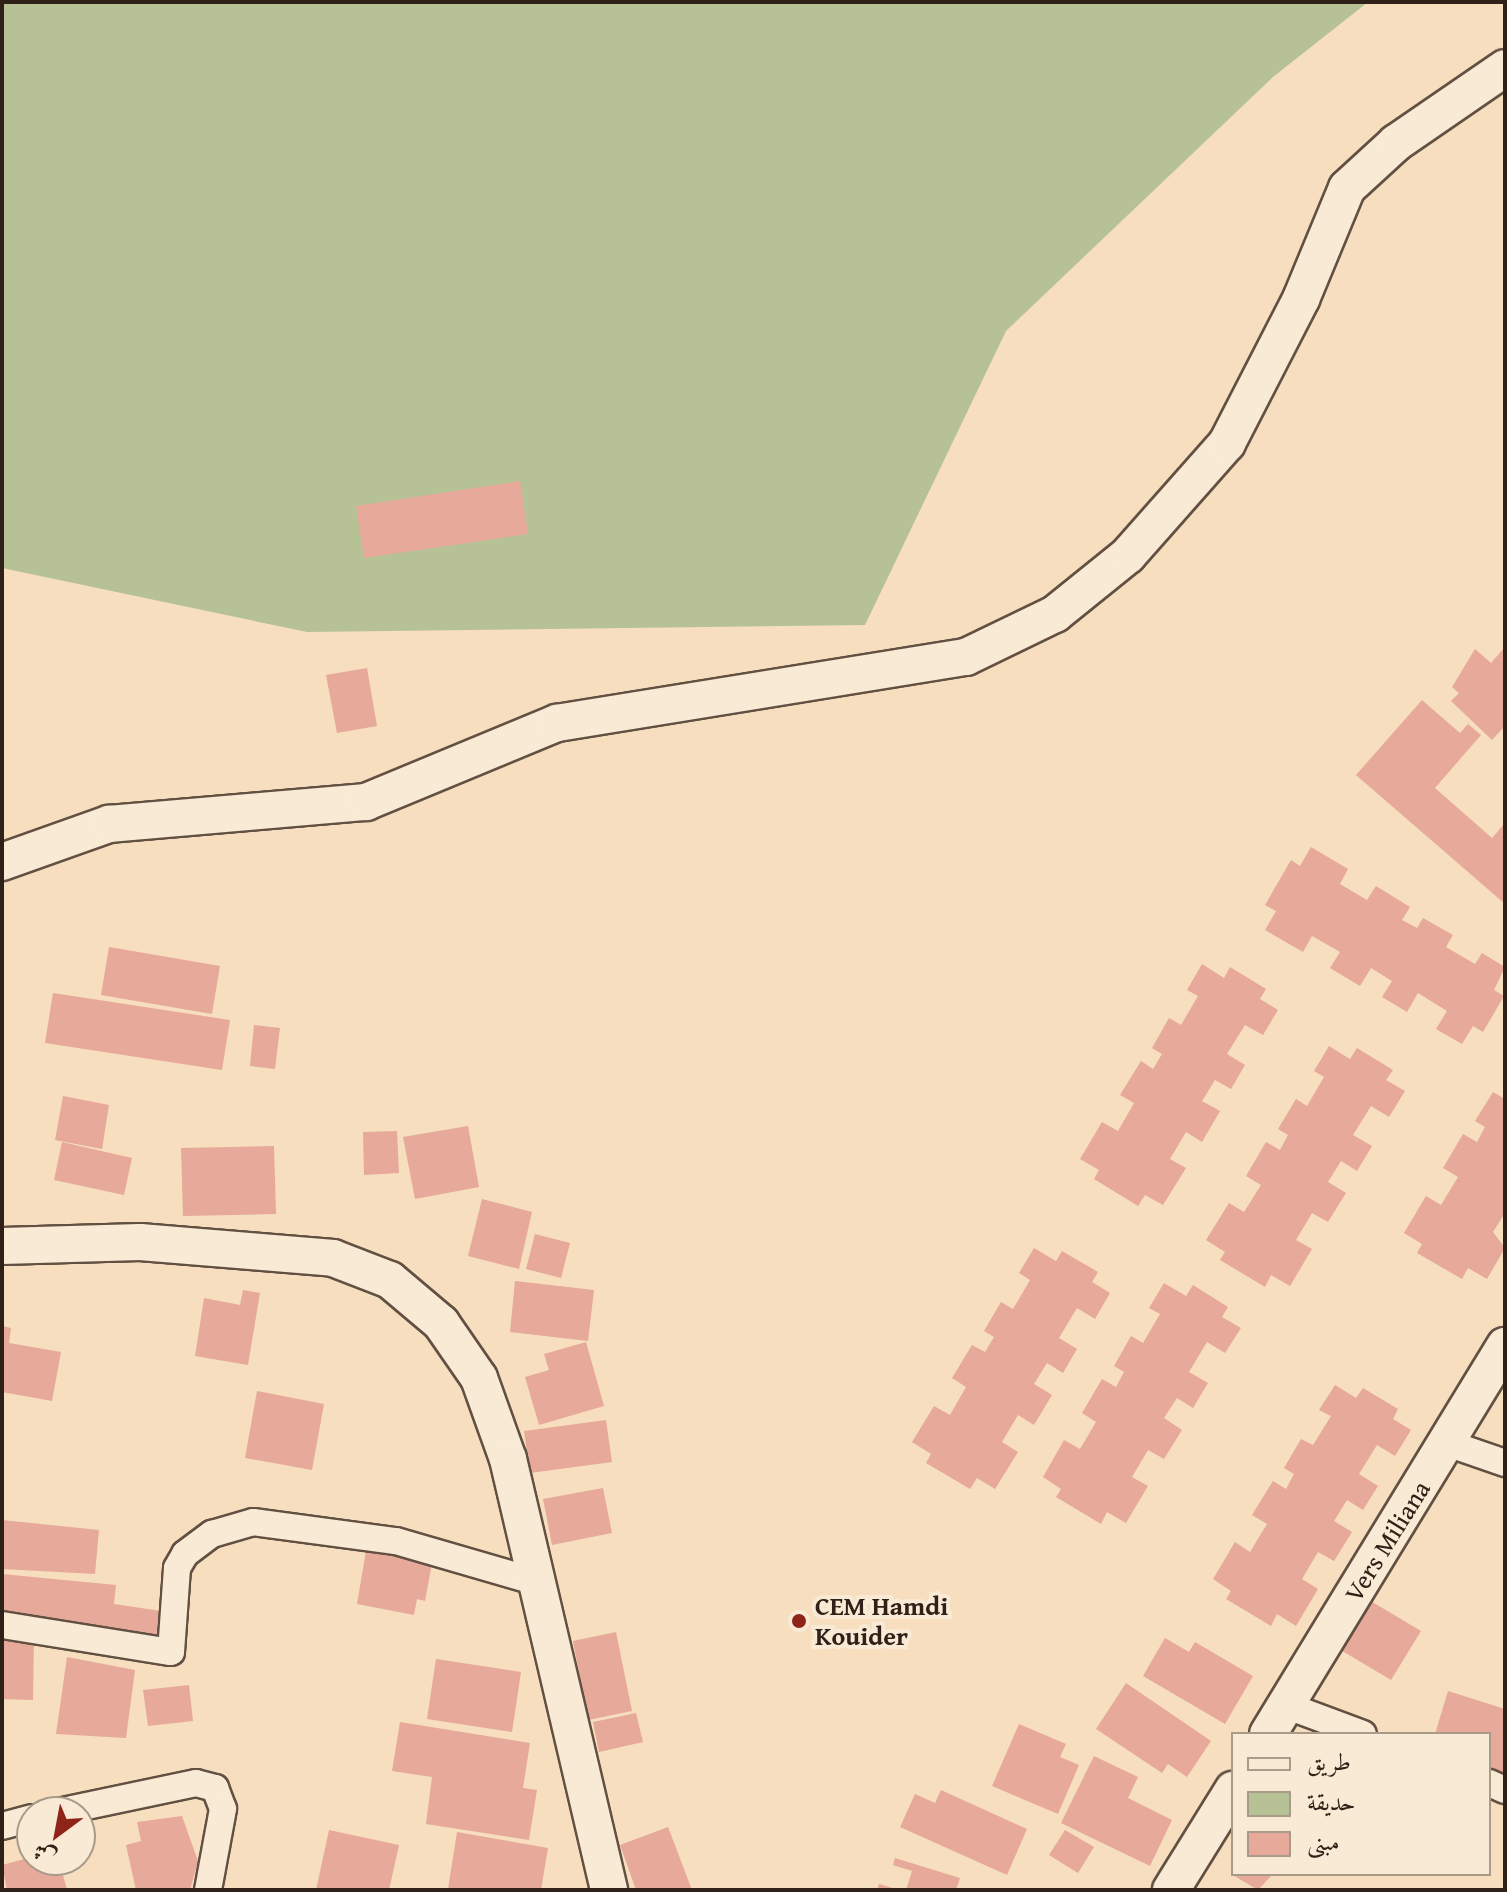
<!DOCTYPE html>
<meta charset="utf-8">
<style>
body{margin:0}
#map{position:relative;width:1507px;height:1892px;overflow:hidden;background:#f6debe;font-family:"Gentium Book Plus",Amiri,serif}
div>[style]{position:absolute}
.green>*{inset:0;background:#b6c296}
.building>*{inset:0;background:#e6a99a}
.roads{filter:drop-shadow(2px 0 #625042) drop-shadow(-2px 0 #625042) drop-shadow(0 2px #625042) drop-shadow(0 -2px #625042)}
.street>*{height:26px;margin:-13px;padding:0 13px;transform-origin:13px;border-radius:13px;background:#f9ead5}
.secondary>*{height:36px;margin:-18px;padding:0 18px;transform-origin:18px;border-radius:18px;background:#f9ead5}
.dots>*{width:22px;height:22px;translate:-50% -50%;box-sizing:border-box;border:4px solid #f9ead5;border-radius:50%}
span{translate:-50% -50%;white-space:nowrap;text-align:center;line-height:1.15;-webkit-text-stroke:8px #f9ead5;paint-order:stroke}
.street-label{font-size:26px;color:#302118}
.poi-label{font-size:26px;color:#302118;font-weight:700}
.left{translate:0 -50%;text-align:left}
.frame{position:absolute;inset:0;border:4px solid #302118;pointer-events:none}
.legend{position:absolute;left:1231px;top:1732px;width:260px;height:144px;box-sizing:border-box;background:#f9ead5;border:2px solid #a99a89;margin:0;padding:10px 14px;list-style:none;font-size:24px;color:#302118}
.legend li{display:flex;align-items:center;gap:16px;height:40px}
.legend b{width:40px;border:2px solid #a99a89}
.north{position:absolute;left:16px;top:1796px;width:80px;height:80px;box-sizing:border-box;background:#f9ead5;border:2px solid #a99a89;border-radius:50%;rotate:212deg;font-size:22px;font-weight:700;line-height:32px;text-align:center;color:#302118}
.north::after{content:'';display:block;margin:auto;width:28px;height:36px;background:#8f2418;clip-path:polygon(50% 0,100% 100%,50% 72%,0 100%)}
</style>
<div id="map">
<div class="green">
<i style="clip-path:polygon(2px 2px,1368px 2px,1273px 77px,1006px 331px,865px 625px,307px 632px,2px 568px)"></i>
</div>
<div class="building">
<i style="clip-path:polygon(520px 481px,528px 534px,364px 558px,356px 506px)"></i>
<i style="clip-path:polygon(1505px 647px,1505px 726px,1492px 740px,1451px 701px,1459px 693px,1452px 687px,1475px 649px,1491px 663px)"></i>
<i style="clip-path:polygon(367px 668px,377px 726px,337px 733px,326px 675px)"></i>
<i style="clip-path:polygon(1422px 700px,1460px 733px,1468px 724px,1481px 735px,1435px 788px,1492px 838px,1505px 823px,1505px 904px,1356px 775px)"></i>
<i style="clip-path:polygon(1311px 847px,1348px 869px,1340px 884px,1367px 900px,1376px 886px,1410px 907px,1402px 920px,1417px 928px,1423px 918px,1453px 935px,1446px 947px,1475px 964px,1482px 953px,1505px 967px,1494px 990px,1504px 996px,1483px 1032px,1473px 1026px,1462px 1044px,1436px 1029px,1447px 1011px,1418px 993px,1407px 1012px,1382px 997px,1392px 981px,1371px 968px,1360px 986px,1330px 968px,1340px 952px,1312px 936px,1303px 952px,1265px 930px,1276px 911px,1265px 905px,1291px 860px,1300px 866px)"></i>
<i style="clip-path:polygon(109px 947px,220px 966px,212px 1014px,101px 995px)"></i>
<i style="clip-path:polygon(1202px 964px,1224px 978px,1230px 967px,1266px 989px,1260px 999px,1278px 1010px,1263px 1035px,1245px 1025px,1227px 1054px,1245px 1065px,1231px 1089px,1215px 1080px,1202px 1101px,1220px 1111px,1202px 1142px,1186px 1132px,1170px 1159px,1186px 1168px,1163px 1205px,1145px 1195px,1138px 1206px,1094px 1179px,1099px 1170px,1080px 1159px,1102px 1122px,1118px 1131px,1134px 1103px,1120px 1095px,1141px 1061px,1153px 1069px,1162px 1054px,1152px 1048px,1169px 1018px,1181px 1025px,1198px 996px,1187px 990px)"></i>
<i style="clip-path:polygon(53px 993px,230px 1020px,222px 1070px,45px 1043px)"></i>
<i style="clip-path:polygon(254px 1025px,280px 1028px,275px 1069px,250px 1066px)"></i>
<i style="clip-path:polygon(1329px 1046px,1350px 1059px,1357px 1048px,1393px 1070px,1386px 1080px,1405px 1091px,1389px 1117px,1371px 1106px,1353px 1135px,1372px 1146px,1357px 1171px,1341px 1161px,1328px 1182px,1346px 1193px,1328px 1222px,1312px 1213px,1296px 1240px,1312px 1249px,1290px 1286px,1271px 1275px,1265px 1287px,1220px 1260px,1225px 1252px,1206px 1240px,1229px 1203px,1244px 1212px,1261px 1185px,1246px 1176px,1266px 1142px,1280px 1150px,1288px 1135px,1278px 1129px,1296px 1099px,1307px 1106px,1324px 1077px,1314px 1071px)"></i>
<i style="clip-path:polygon(1493px 1092px,1505px 1099px,1505px 1213px,1493px 1232px,1505px 1248px,1487px 1279px,1468px 1268px,1462px 1279px,1417px 1253px,1422px 1244px,1404px 1233px,1426px 1196px,1441px 1205px,1458px 1177px,1443px 1168px,1463px 1134px,1477px 1142px,1485px 1127px,1475px 1121px)"></i>
<i style="clip-path:polygon(63px 1096px,109px 1105px,102px 1149px,55px 1140px)"></i>
<i style="clip-path:polygon(468px 1126px,479px 1187px,415px 1199px,403px 1137px)"></i>
<i style="clip-path:polygon(397px 1131px,399px 1173px,364px 1175px,363px 1132px)"></i>
<i style="clip-path:polygon(62px 1142px,132px 1158px,124px 1195px,54px 1180px)"></i>
<i style="clip-path:polygon(274px 1146px,276px 1214px,183px 1216px,181px 1148px)"></i>
<i style="clip-path:polygon(482px 1199px,532px 1212px,519px 1269px,468px 1256px)"></i>
<i style="clip-path:polygon(535px 1234px,570px 1243px,561px 1278px,526px 1269px)"></i>
<i style="clip-path:polygon(1034px 1248px,1056px 1261px,1062px 1251px,1098px 1272px,1092px 1282px,1110px 1293px,1095px 1319px,1077px 1308px,1059px 1338px,1077px 1349px,1063px 1373px,1047px 1363px,1034px 1384px,1052px 1395px,1034px 1425px,1018px 1415px,1002px 1442px,1018px 1452px,995px 1489px,977px 1478px,970px 1489px,926px 1463px,931px 1454px,912px 1442px,934px 1406px,950px 1415px,966px 1387px,952px 1378px,972px 1345px,985px 1352px,994px 1337px,984px 1331px,1001px 1302px,1013px 1309px,1030px 1280px,1019px 1273px)"></i>
<i style="clip-path:polygon(515px 1281px,594px 1290px,588px 1341px,510px 1332px)"></i>
<i style="clip-path:polygon(1164px 1283px,1186px 1296px,1193px 1285px,1228px 1307px,1222px 1317px,1241px 1328px,1225px 1353px,1207px 1342px,1189px 1372px,1208px 1383px,1193px 1408px,1177px 1398px,1164px 1418px,1182px 1430px,1164px 1459px,1148px 1450px,1132px 1477px,1148px 1486px,1126px 1523px,1107px 1512px,1101px 1524px,1056px 1497px,1061px 1489px,1043px 1477px,1064px 1440px,1080px 1449px,1096px 1422px,1082px 1413px,1102px 1379px,1116px 1387px,1124px 1372px,1114px 1366px,1131px 1336px,1143px 1343px,1160px 1314px,1149px 1308px)"></i>
<i style="clip-path:polygon(243px 1290px,260px 1293px,248px 1365px,195px 1356px,204px 1298px,240px 1305px)"></i>
<i style="clip-path:polygon(2px 1326px,11px 1328px,9px 1343px,61px 1352px,52px 1401px,2px 1392px)"></i>
<i style="clip-path:polygon(586px 1342px,604px 1406px,539px 1425px,525px 1377px,549px 1370px,544px 1354px)"></i>
<i style="clip-path:polygon(1335px 1385px,1356px 1398px,1363px 1388px,1398px 1409px,1393px 1419px,1411px 1430px,1395px 1456px,1377px 1445px,1359px 1474px,1378px 1486px,1363px 1510px,1347px 1500px,1334px 1521px,1352px 1532px,1334px 1561px,1318px 1552px,1302px 1579px,1318px 1589px,1296px 1626px,1277px 1614px,1271px 1626px,1226px 1599px,1231px 1591px,1213px 1579px,1235px 1542px,1250px 1552px,1267px 1524px,1252px 1515px,1273px 1481px,1286px 1489px,1294px 1474px,1284px 1468px,1301px 1439px,1313px 1445px,1331px 1416px,1319px 1410px)"></i>
<i style="clip-path:polygon(257px 1391px,324px 1404px,312px 1470px,245px 1458px)"></i>
<i style="clip-path:polygon(606px 1420px,612px 1462px,530px 1473px,524px 1431px)"></i>
<i style="clip-path:polygon(603px 1488px,612px 1533px,552px 1545px,543px 1499px)"></i>
<i style="clip-path:polygon(2px 1520px,99px 1530px,95px 1574px,2px 1569px)"></i>
<i style="clip-path:polygon(366px 1551px,432px 1563px,425px 1601px,417px 1599px,414px 1615px,357px 1604px)"></i>
<i style="clip-path:polygon(2px 1574px,116px 1585px,114px 1604px,168px 1612px,167px 1638px,2px 1616px)"></i>
<i style="clip-path:polygon(1369px 1600px,1421px 1631px,1391px 1680px,1339px 1649px)"></i>
<i style="clip-path:polygon(616px 1632px,632px 1711px,588px 1720px,573px 1641px)"></i>
<i style="clip-path:polygon(2px 1637px,34px 1638px,33px 1700px,2px 1699px)"></i>
<i style="clip-path:polygon(1165px 1638px,1189px 1652px,1195px 1642px,1253px 1676px,1225px 1724px,1143px 1676px)"></i>
<i style="clip-path:polygon(67px 1657px,135px 1670px,126px 1738px,56px 1734px)"></i>
<i style="clip-path:polygon(436px 1659px,521px 1672px,512px 1732px,427px 1719px)"></i>
<i style="clip-path:polygon(1126px 1683px,1211px 1741px,1187px 1777px,1168px 1764px,1162px 1773px,1096px 1729px)"></i>
<i style="clip-path:polygon(189px 1685px,193px 1721px,148px 1726px,143px 1690px)"></i>
<i style="clip-path:polygon(1448px 1691px,1505px 1709px,1505px 1781px,1489px 1776px,1489px 1734px,1435px 1734px)"></i>
<i style="clip-path:polygon(636px 1713px,643px 1742px,599px 1752px,593px 1722px)"></i>
<i style="clip-path:polygon(400px 1722px,530px 1743px,523px 1788px,537px 1790px,529px 1840px,426px 1824px,432px 1777px,392px 1771px)"></i>
<i style="clip-path:polygon(1019px 1724px,1066px 1744px,1060px 1757px,1079px 1765px,1058px 1814px,992px 1786px)"></i>
<i style="clip-path:polygon(1094px 1756px,1138px 1777px,1128px 1798px,1172px 1820px,1150px 1866px,1061px 1823px)"></i>
<i style="clip-path:polygon(941px 1790px,1027px 1829px,1007px 1875px,900px 1827px,915px 1794px,935px 1803px)"></i>
<i style="clip-path:polygon(182px 1816px,198px 1861px,190px 1890px,136px 1890px,126px 1845px,141px 1841px,137px 1822px)"></i>
<i style="clip-path:polygon(668px 1827px,692px 1890px,636px 1890px,620px 1845px)"></i>
<i style="clip-path:polygon(329px 1830px,399px 1845px,389px 1890px,316px 1890px)"></i>
<i style="clip-path:polygon(1065px 1830px,1094px 1847px,1078px 1873px,1049px 1855px)"></i>
<i style="clip-path:polygon(457px 1832px,548px 1848px,541px 1890px,448px 1889px)"></i>
<i style="clip-path:polygon(32px 1857px,59px 1860px,67px 1890px,7px 1890px,2px 1865px)"></i>
<i style="clip-path:polygon(895px 1858px,960px 1878px,956px 1890px,906px 1890px,912px 1871px,893px 1865px)"></i>
<i style="clip-path:polygon(1231px 1874px,1270px 1874px,1272px 1875px,1258px 1890px)"></i>
<i style="clip-path:polygon(879px 1884px,896px 1889px,896px 1890px,877px 1890px)"></i>
</div>
<div class="roads">
<div class="street">
<i style="left:1447px;top:1443px;width:61px;rotate:19deg"></i>
<i style="left:2px;top:1625px;width:171px;rotate:9.1deg"></i>
<i style="left:171px;top:1652px;width:84px;rotate:-85.9deg"></i>
<i style="left:177px;top:1568px;width:16px;rotate:-60deg"></i>
<i style="left:185px;top:1554px;width:34px;rotate:-37deg"></i>
<i style="left:212px;top:1534px;width:43px;rotate:-16.3deg"></i>
<i style="left:253px;top:1522px;width:144px;rotate:7.6deg"></i>
<i style="left:396px;top:1541px;width:147px;rotate:16.2deg"></i>
<i style="left:1285px;top:1705px;width:83px;rotate:20.4deg"></i>
<i style="left:1489px;top:1783px;width:17px;rotate:24deg"></i>
<i style="left:58px;top:1812px;width:141px;rotate:-11.9deg"></i>
<i style="left:196px;top:1783px;width:20px;rotate:15deg"></i>
<i style="left:215px;top:1788px;width:22px;rotate:69deg"></i>
<i style="left:223px;top:1809px;width:82px;rotate:100.5deg"></i>
<i style="left:2px;top:1826px;width:31px;rotate:-15deg"></i>
</div>
<div class="secondary">
<i style="left:2px;top:862px;width:114px;rotate:-19.6deg"></i>
<i style="left:109px;top:824px;width:258px;rotate:-4.9deg"></i>
<i style="left:366px;top:802px;width:207px;rotate:-22.5deg"></i>
<i style="left:557px;top:723px;width:414px;rotate:-9.2deg"></i>
<i style="left:966px;top:657px;width:99px;rotate:-25.8deg"></i>
<i style="left:1055px;top:614px;width:94px;rotate:-38.9deg"></i>
<i style="left:1128px;top:555px;width:149px;rotate:-48.5deg"></i>
<i style="left:1227px;top:443px;width:162px;rotate:-62.8deg"></i>
<i style="left:1301px;top:299px;width:120px;rotate:-67.5deg"></i>
<i style="left:1347px;top:188px;width:67px;rotate:-42.6deg"></i>
<i style="left:1396px;top:143px;width:132px;rotate:-34.5deg"></i>
<i style="left:2px;top:1246px;width:138px;rotate:-1.7deg"></i>
<i style="left:140px;top:1242px;width:194px;rotate:4.7deg"></i>
<i style="left:333px;top:1258px;width:61px;rotate:21.1deg"></i>
<i style="left:390px;top:1280px;width:67px;rotate:40.1deg"></i>
<i style="left:441px;top:1323px;width:67px;rotate:55.4deg"></i>
<i style="left:479px;top:1378px;width:86px;rotate:70.3deg"></i>
<i style="left:508px;top:1459px;width:443px;rotate:76.8deg"></i>
<i style="left:1268px;top:1734px;width:455px;rotate:-58.6deg"></i>
<i style="left:1171px;top:1890px;width:118px;rotate:-58.2deg"></i>
</div>
</div>
<div class="dots">
<i style="left:799px;top:1621px;background:#8f2418"></i>
</div>
<div class="street-label">
<span style="left:1387px;top:1541px;rotate:-58deg">Vers Miliana</span>
</div>
<div class="poi-label">
<span class="left" style="left:815px;top:1621px">CEM Hamdi<br>Kouider</span>
</div>
<div class="frame"></div>
<ul class="legend">
<li><b style="height:10px;background:#f9ead5"></b>طريق</li>
<li><b style="height:22px;background:#b6c296"></b>حديقة</li>
<li><b style="height:22px;background:#e6a99a"></b>مبنى</li>
</ul>
<div class="north">ش</div>
</div>
